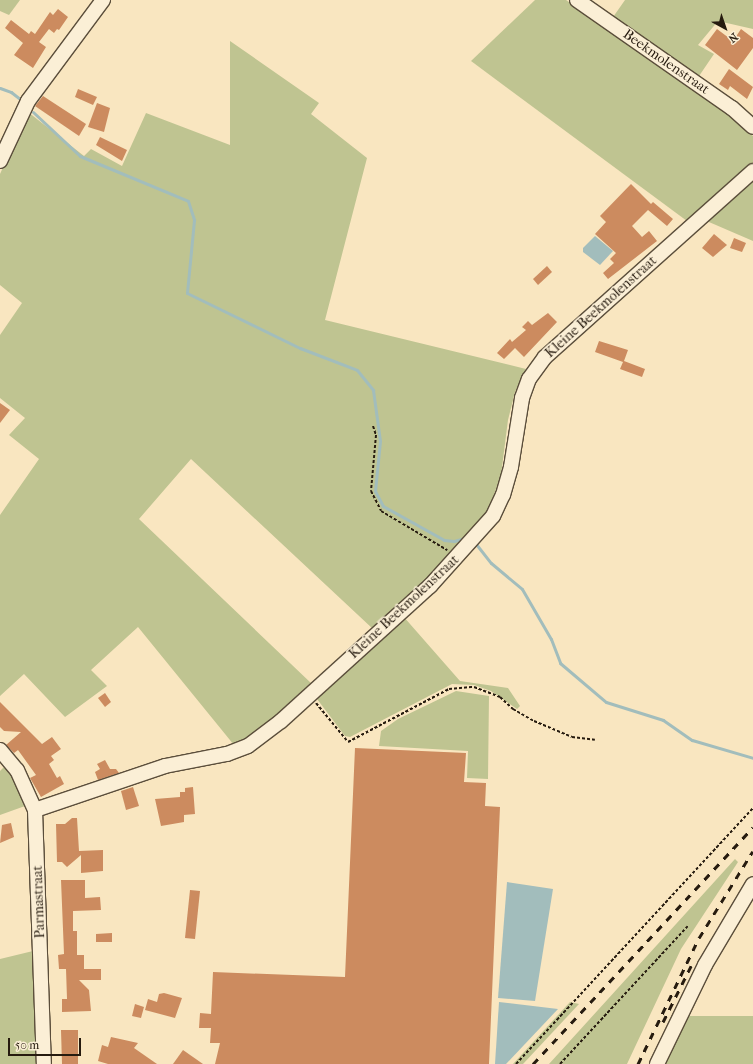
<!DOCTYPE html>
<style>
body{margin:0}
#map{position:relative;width:753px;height:1064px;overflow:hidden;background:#f9e6c0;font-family:"IM FELL French Canon",serif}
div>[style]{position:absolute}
.green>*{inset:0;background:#bfc491}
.water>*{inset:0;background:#a2bdbc}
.stream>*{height:3px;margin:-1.5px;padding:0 1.5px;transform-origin:1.5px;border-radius:1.5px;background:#a2bdbc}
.building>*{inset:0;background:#cc8b5f}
.path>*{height:2px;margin-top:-1px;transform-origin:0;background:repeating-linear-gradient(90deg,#261b0f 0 3px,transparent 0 5px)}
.roads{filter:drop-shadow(1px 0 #5b4e3b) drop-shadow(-1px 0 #5b4e3b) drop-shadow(0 1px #5b4e3b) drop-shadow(0 -1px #5b4e3b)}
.minor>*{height:14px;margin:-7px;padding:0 7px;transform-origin:7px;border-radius:7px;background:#fbefd6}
.rail>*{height:3px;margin-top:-1.5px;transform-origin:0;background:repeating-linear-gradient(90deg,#261b0f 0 7px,transparent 0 14px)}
span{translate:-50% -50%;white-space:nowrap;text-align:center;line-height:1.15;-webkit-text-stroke:3px #fbefd6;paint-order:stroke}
.street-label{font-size:14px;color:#261b0f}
.north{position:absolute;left:705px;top:8px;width:40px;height:40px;-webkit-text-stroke:3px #fbefd6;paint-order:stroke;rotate:140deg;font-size:11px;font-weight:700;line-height:16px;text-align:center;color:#261b0f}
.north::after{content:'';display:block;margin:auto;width:14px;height:18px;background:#261b0f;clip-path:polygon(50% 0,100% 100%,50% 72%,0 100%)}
.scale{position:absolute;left:8px;top:1038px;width:73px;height:18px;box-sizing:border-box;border:2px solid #261b0f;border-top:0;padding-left:5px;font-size:12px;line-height:14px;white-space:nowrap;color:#261b0f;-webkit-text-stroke:3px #fbefd6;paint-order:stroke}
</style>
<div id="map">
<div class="green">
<i style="clip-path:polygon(0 0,20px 0,9px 15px,0 11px)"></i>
<i style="clip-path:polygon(535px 0,566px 0,723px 109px,753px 136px,753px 164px,687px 221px,471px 61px)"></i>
<i style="clip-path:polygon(625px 0,753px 0,753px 29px,718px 21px,698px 45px,714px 54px,697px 79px,611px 20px)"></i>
<i style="clip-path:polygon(230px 41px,319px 103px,311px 114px,367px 158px,325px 320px,526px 369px,515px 392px,508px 420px,501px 475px,488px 511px,445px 561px,373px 629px,191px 459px,139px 519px,312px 684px,251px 738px,234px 745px,138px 627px,91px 670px,107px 686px,65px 717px,24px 674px,0 696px,0 515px,39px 459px,9px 435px,25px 418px,0 398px,0 335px,22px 303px,0 285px,0 174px,28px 112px,84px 156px,91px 149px,122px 166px,146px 113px,230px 145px)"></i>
<i style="clip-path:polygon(753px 174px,753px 241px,702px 219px)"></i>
<i style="clip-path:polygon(403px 616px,460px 681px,508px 688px,520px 706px,517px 709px,491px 691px,474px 685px,452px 684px,350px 737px,345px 736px,314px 695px)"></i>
<i style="clip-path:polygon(456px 691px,489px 696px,488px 779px,467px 778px,468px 751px,379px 746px,381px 731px,398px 719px)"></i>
<i style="clip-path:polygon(5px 766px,18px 785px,25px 806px,0 815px,0 771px)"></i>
<i style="clip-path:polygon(735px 859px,738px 862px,681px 949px,627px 1064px,549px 1064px)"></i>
<i style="clip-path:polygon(33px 951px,37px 1037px,36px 1064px,0 1064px,0 959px)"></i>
<i style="clip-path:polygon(570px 1002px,579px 1004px,523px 1064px,513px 1064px)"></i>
<i style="clip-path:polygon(681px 1016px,753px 1016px,753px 1064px,661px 1064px)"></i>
</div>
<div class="water">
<i style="clip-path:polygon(595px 236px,613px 251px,600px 265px,583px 252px,583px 248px)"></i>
<i style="clip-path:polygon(507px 882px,553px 889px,535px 1001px,498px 998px)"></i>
<i style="clip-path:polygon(499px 1002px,558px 1009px,506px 1064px,495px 1064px)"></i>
</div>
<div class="stream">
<i style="left:0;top:88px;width:12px;rotate:20deg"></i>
<i style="left:11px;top:92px;width:16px;rotate:38deg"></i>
<i style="left:33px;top:112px;width:64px;rotate:43.1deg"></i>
<i style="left:80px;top:156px;width:117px;rotate:22.6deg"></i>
<i style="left:188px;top:201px;width:20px;rotate:72deg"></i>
<i style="left:194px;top:220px;width:73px;rotate:95.5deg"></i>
<i style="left:187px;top:293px;width:126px;rotate:26deg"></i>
<i style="left:300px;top:348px;width:61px;rotate:21.1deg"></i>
<i style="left:357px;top:370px;width:26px;rotate:51deg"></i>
<i style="left:373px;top:390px;width:51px;rotate:82.2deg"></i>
<i style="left:380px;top:441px;width:50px;rotate:95.7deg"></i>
<i style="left:375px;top:491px;width:17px;rotate:62deg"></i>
<i style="left:383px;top:506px;width:70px;rotate:29.1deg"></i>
<i style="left:444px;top:540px;width:10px;rotate:6deg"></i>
<i style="left:454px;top:541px;width:15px;rotate:-16deg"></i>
<i style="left:476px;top:544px;width:24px;rotate:52deg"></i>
<i style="left:491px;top:563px;width:40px;rotate:40deg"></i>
<i style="left:522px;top:589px;width:58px;rotate:59.9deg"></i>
<i style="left:551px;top:639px;width:26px;rotate:69deg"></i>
<i style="left:560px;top:663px;width:60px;rotate:40.3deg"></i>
<i style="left:606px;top:702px;width:60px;rotate:17.5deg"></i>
<i style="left:663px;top:720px;width:35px;rotate:35deg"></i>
<i style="left:692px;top:740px;width:64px;rotate:16.4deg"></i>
</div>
<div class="building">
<i style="clip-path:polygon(58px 9px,68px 17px,59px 30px,57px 29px,54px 33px,49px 29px,39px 42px,46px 47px,33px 68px,14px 55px,23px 43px,5px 28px,11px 20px,29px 34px,31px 31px,35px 34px,50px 12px,53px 15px)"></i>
<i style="clip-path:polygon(717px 29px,733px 41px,741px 29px,753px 38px,753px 48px,737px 70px,705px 45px)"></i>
<i style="clip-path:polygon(729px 69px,753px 87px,747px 99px,730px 86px,728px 90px,719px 84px)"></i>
<i style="clip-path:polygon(78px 89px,97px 97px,93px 105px,75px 97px)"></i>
<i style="clip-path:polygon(43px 96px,86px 124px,79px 136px,35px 106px)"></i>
<i style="clip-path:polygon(97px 103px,110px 108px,104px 132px,88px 127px)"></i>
<i style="clip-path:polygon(100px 137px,127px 150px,122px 161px,96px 145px)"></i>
<i style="clip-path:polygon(631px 184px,651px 204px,653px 202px,673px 219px,667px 226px,648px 210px,632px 226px,642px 237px,649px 231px,657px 241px,608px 279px,603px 273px,614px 263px,610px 259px,616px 253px,595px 234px,606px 222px,600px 216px)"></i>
<i style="clip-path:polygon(714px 234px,727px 245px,713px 257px,702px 248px)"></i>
<i style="clip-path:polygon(734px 238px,746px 243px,742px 252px,730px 248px)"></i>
<i style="clip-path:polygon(547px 266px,552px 272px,538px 285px,533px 279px)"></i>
<i style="clip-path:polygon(548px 313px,557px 322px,524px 357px,515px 348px,504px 359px,497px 353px,510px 339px,512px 342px,526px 330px,522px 327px,528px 321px,532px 325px)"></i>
<i style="clip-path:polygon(599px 341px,628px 350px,624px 361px,645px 369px,642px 377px,620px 369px,623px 362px,595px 352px)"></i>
<i style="clip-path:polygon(0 403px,10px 410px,0 423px)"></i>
<i style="clip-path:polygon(105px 693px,111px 702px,105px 707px,98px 698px)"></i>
<i style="clip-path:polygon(0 702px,42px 744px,52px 737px,61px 749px,51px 756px,54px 760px,49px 764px,57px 778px,60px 776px,64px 784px,41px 797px,30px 778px,36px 775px,18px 750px,14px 753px,6px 745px,21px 732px,4px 731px,0 727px)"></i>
<i style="clip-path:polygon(355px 748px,466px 753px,464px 782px,486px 783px,485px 806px,500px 807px,489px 1064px,215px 1064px,220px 1043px,210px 1043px,211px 1028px,199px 1028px,200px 1013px,211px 1014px,213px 972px,345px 977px)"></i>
<i style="clip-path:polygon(105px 760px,110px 769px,116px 769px,119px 773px,98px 780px,95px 772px,100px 769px,97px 764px)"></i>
<i style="clip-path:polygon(133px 787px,139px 806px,126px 810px,121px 791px)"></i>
<i style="clip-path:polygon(193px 787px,195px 814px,184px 815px,184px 822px,161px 826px,155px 799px,180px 797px,180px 792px,185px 792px,185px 788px)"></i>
<i style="clip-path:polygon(72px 818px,77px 818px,79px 851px,103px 850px,103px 871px,81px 873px,81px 855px,67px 867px,62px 862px,57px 862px,56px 824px,65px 824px)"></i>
<i style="clip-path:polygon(11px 823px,14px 837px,0 843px,2px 825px)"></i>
<i style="clip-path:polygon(61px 880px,85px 880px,85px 898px,100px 897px,101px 910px,73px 911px,73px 931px,77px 931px,77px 955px,84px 955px,84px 969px,101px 969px,101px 980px,79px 980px,89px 990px,91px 1011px,62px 1012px,62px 999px,67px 999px,66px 969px,59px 969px,58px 955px,64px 954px)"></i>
<i style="clip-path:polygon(190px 890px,200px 891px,195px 939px,185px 938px)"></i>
<i style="clip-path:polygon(112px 933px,112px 942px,96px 942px,96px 934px)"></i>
<i style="clip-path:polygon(164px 993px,182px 998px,175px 1018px,145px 1010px,148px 999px,157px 1002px,159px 994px)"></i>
<i style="clip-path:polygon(135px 1004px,144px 1007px,141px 1018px,132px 1016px)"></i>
<i style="clip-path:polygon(61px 1030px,78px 1030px,78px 1064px,62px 1064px)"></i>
<i style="clip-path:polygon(111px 1037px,138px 1043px,134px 1048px,157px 1064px,108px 1064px,98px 1061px,102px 1045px,108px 1047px)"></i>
<i style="clip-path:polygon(183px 1050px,203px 1064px,173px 1064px)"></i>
</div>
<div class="path">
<i style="left:373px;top:426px;width:9px;rotate:72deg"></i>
<i style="left:376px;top:435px;width:56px;rotate:95.1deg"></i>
<i style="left:371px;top:491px;width:22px;rotate:63deg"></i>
<i style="left:381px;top:511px;width:77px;rotate:30.6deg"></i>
<i style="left:316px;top:703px;width:50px;rotate:50.6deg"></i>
<i style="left:348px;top:742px;width:114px;rotate:-27.7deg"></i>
<i style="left:449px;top:689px;width:25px;rotate:-5deg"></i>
<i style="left:474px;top:687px;width:28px;rotate:21deg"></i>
<i style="left:500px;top:697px;width:18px;rotate:43deg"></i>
<i style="left:513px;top:709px;width:24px;rotate:30deg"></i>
<i style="left:534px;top:721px;width:41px;rotate:22.8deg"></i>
<i style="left:572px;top:737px;width:23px;rotate:7deg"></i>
<i style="left:516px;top:1064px;width:349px;rotate:-47.2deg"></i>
<i style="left:560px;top:1064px;width:188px;rotate:-47.2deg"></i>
</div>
<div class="roads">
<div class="minor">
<i style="left:577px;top:0;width:189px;rotate:34.9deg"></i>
<i style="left:732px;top:108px;width:28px;rotate:42deg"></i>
<i style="left:0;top:161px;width:66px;rotate:-65deg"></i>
<i style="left:28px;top:101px;width:126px;rotate:-53.4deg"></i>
<i style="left:0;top:750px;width:26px;rotate:50deg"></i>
<i style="left:17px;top:770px;width:44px;rotate:65.8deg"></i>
<i style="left:35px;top:810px;width:254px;rotate:88deg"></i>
<i style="left:35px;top:810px;width:137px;rotate:-18.7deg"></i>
<i style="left:165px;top:766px;width:63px;rotate:-11deg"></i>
<i style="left:227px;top:754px;width:22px;rotate:-21deg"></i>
<i style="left:248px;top:746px;width:41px;rotate:-37.1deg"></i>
<i style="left:281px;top:721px;width:201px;rotate:-42.2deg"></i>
<i style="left:430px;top:586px;width:94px;rotate:-48deg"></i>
<i style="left:493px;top:516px;width:23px;rotate:-65deg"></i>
<i style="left:503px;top:495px;width:29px;rotate:-74deg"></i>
<i style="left:511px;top:467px;width:70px;rotate:-80.9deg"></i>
<i style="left:522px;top:398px;width:20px;rotate:-70deg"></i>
<i style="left:529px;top:379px;width:27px;rotate:-54deg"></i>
<i style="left:545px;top:357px;width:279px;rotate:-41.8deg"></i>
<i style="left:657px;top:1064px;width:110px;rotate:-64.1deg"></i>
<i style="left:705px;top:965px;width:94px;rotate:-59.3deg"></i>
</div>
</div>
<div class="rail">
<i style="left:663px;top:1022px;width:63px;rotate:-63.4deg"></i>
<i style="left:533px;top:1064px;width:323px;rotate:-47.1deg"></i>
<i style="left:638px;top:1064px;width:140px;rotate:-64.2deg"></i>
<i style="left:699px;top:938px;width:102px;rotate:-58.2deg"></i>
</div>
<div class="street-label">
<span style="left:666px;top:62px;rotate:35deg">Beekmolenstraat</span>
<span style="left:601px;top:307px;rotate:-42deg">Kleine Beekmolenstraat</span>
<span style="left:404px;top:607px;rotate:-43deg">Kleine Beekmolenstraat</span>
<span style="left:39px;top:902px;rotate:-92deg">Parmastraat</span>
</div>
<div class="north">N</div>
<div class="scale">50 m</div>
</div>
